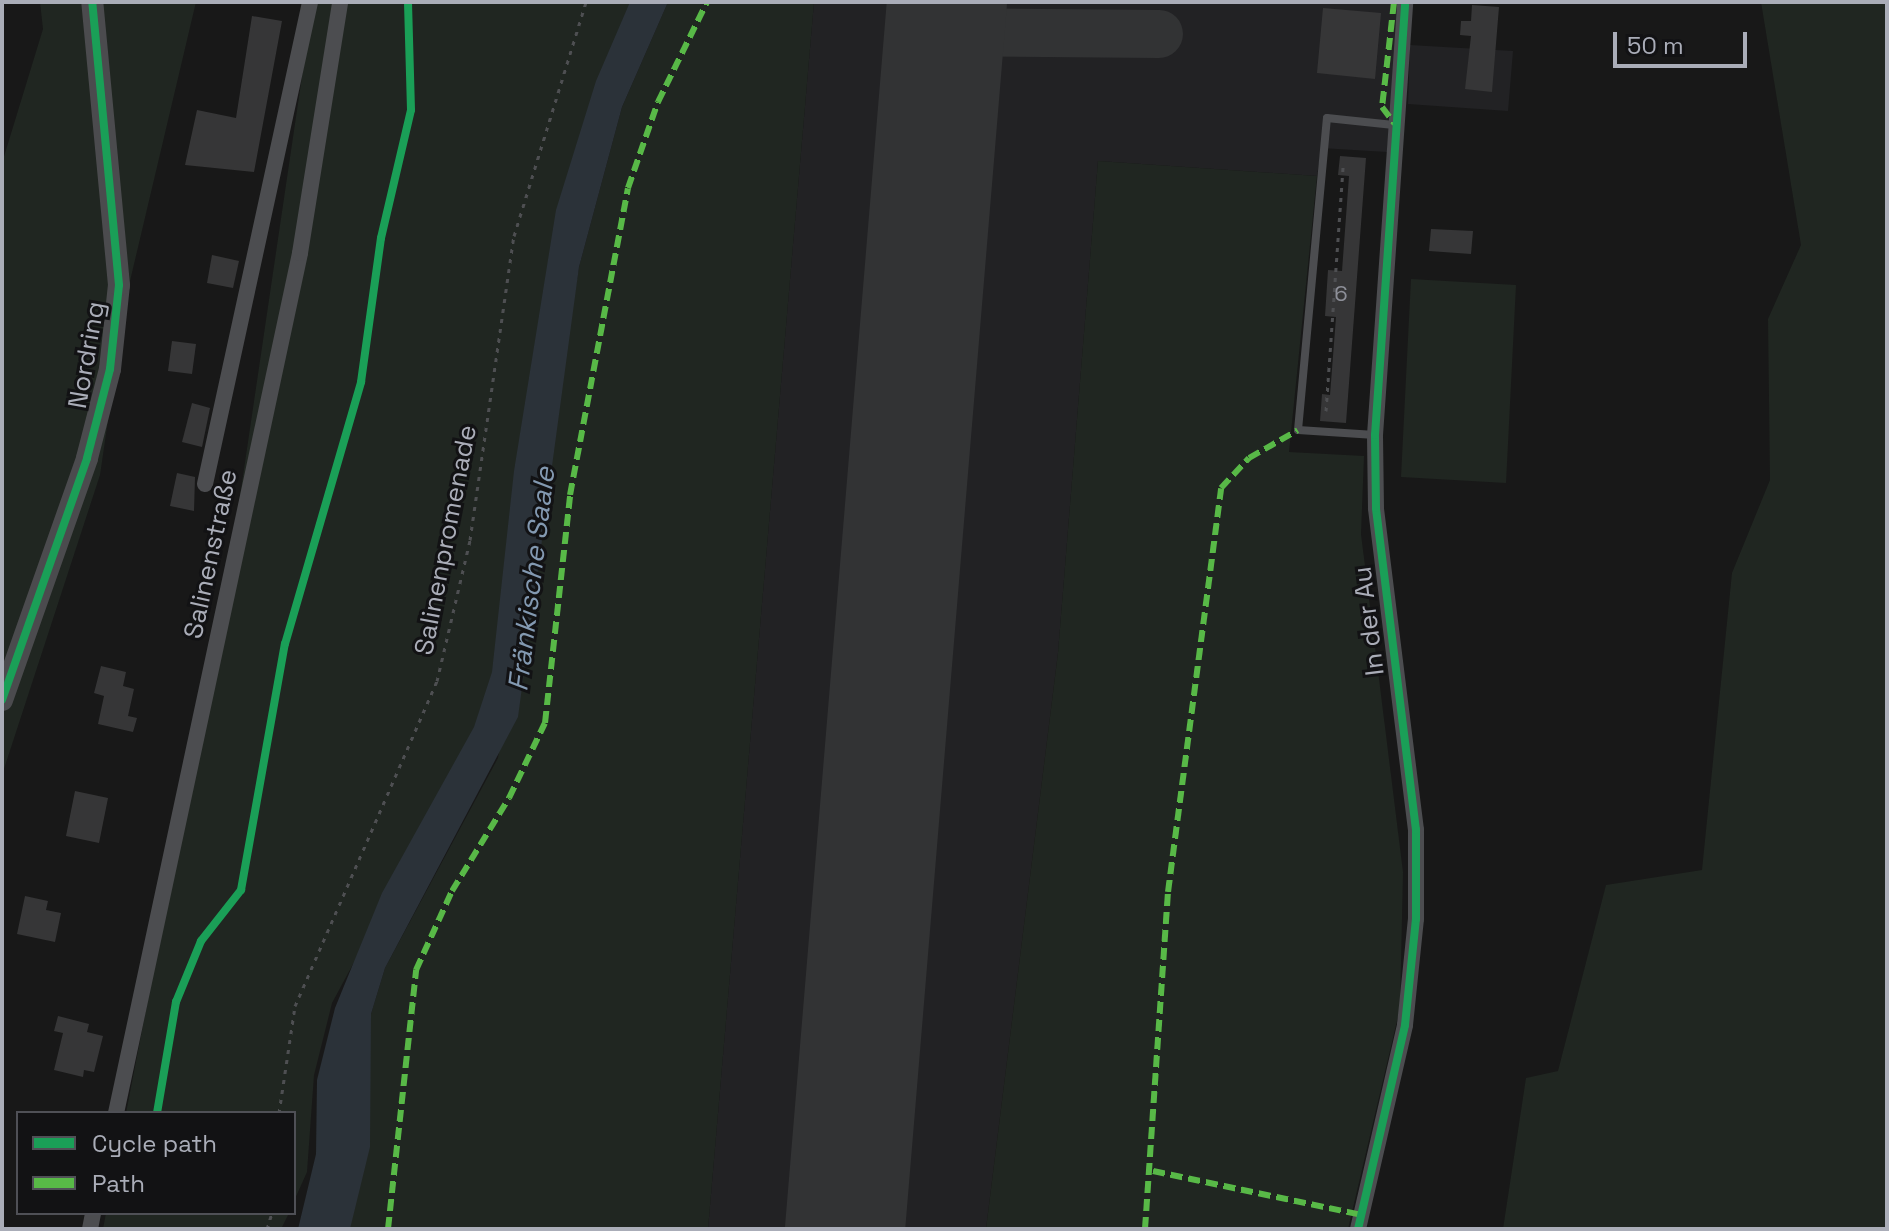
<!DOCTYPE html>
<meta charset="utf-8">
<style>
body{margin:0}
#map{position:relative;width:1889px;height:1231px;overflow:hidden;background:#181818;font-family:"Space Grotesk",sans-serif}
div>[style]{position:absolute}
.built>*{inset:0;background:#222224}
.green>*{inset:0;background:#202621}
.water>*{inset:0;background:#2b3239}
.taxiway>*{height:48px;margin:-24px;padding:0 24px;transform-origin:24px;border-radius:24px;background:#323334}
.runway>*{height:120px;margin:-60px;padding:0 60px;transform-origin:60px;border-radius:60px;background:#323334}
.building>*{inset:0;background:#363637}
.path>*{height:3px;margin-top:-1.5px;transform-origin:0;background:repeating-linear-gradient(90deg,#4e4f52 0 4px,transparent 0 10px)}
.lane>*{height:8px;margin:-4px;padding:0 4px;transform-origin:4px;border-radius:4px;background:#4c4d50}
.street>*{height:16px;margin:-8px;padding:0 8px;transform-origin:8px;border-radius:8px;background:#4c4d50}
.secondary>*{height:22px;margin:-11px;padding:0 11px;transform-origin:11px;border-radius:11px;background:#4b4b4e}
.quiet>*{height:6px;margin-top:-3px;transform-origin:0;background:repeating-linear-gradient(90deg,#58b947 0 12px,transparent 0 18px)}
.cycleway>*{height:8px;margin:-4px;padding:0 4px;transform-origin:4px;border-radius:4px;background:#1a9f57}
span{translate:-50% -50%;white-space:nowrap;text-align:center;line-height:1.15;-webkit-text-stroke:6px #121214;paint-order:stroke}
.number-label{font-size:22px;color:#8d8f98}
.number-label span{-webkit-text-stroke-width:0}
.street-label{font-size:26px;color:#aaadb8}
.water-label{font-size:28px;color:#8399b1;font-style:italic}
.frame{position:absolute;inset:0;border:4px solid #aaadb8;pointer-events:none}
.legend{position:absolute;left:16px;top:1111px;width:280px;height:104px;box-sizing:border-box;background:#121214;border:2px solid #4f5056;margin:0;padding:10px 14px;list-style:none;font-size:24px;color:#aaadb8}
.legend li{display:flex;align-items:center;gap:16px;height:40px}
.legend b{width:40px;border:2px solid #4f5056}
.scale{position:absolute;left:1613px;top:32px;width:134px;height:36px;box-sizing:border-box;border:4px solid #aaadb8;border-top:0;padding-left:10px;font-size:24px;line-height:28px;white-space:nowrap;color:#aaadb8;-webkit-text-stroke:6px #121214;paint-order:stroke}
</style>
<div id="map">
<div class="built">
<i style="clip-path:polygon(814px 2px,1401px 2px,1387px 152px,1321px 148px,1317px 176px,1098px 161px,1058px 653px,986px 1229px,708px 1229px)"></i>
<i style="clip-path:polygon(1410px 45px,1513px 51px,1508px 111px,1408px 104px)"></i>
</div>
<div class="green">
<i style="clip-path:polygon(40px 2px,196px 2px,126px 298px,100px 475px,2px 775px,2px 163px,43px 29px)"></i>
<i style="clip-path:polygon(313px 2px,648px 2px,602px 96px,501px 690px,332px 1003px,314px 1075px,307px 1172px,294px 1201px,294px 1113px,126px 1113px,222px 618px)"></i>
<i style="clip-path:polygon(668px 2px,814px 2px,708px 1229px,350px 1229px,371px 1014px,385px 968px,498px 758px,579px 267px,622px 107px)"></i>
<i style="clip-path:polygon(1761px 2px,1887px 2px,1887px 1229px,1503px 1229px,1526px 1078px,1558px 1071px,1606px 885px,1702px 870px,1732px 573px,1770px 480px,1768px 319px,1801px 245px)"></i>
<i style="clip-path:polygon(1098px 161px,1317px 176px,1289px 452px,1364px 456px,1361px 534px,1403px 872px,1400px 1008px,1348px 1229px,986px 1229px,1058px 653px)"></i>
<i style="clip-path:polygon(1411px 279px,1516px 285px,1506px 483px,1401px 477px)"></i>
<i style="clip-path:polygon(106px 1213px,289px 1213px,281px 1229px,103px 1229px)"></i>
</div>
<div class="water">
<i style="clip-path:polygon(630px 2px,668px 2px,622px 107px,579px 267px,518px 717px,385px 968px,371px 1014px,370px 1147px,350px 1229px,298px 1229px,316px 1154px,317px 1080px,335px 1008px,382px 893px,474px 727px,492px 672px,514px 471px,556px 210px,596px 81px)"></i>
</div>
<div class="taxiway">
<i style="left:944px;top:32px;width:215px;rotate:0.5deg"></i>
</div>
<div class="runway">
<i style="left:845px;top:1229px;width:1231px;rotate:-85.25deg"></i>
</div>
<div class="building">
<i style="clip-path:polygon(1472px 5px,1499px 7px,1492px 92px,1465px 89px,1471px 36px,1460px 35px,1461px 21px,1471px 21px)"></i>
<i style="clip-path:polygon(1323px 8px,1381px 13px,1375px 79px,1317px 73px)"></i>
<i style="clip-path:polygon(252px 16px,282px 21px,254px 172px,185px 165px,197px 110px,236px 118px)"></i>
<i style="clip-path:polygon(1340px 156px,1366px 158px,1346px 423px,1320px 421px,1322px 394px,1330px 395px,1336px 317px,1325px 316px,1328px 270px,1342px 271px,1349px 176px,1338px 175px)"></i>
<i style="clip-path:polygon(1431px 229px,1473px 231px,1471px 254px,1429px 251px)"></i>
<i style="clip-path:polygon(212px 255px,239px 261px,233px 288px,207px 283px)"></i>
<i style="clip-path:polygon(172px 341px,196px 344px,192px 374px,168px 371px)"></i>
<i style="clip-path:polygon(192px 403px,210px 408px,202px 447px,182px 442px)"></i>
<i style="clip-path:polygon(177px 473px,195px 477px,194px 511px,170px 506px)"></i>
<i style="clip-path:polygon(101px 666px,126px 672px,123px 686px,134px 689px,128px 716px,137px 718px,133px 732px,98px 724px,104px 696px,94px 693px)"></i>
<i style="clip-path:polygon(75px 791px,108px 798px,99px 843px,66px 836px)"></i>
<i style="clip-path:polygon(25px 896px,48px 901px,46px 910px,61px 913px,55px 942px,17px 934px)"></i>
<i style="clip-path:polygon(58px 1016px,89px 1024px,87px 1032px,103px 1036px,94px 1072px,84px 1070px,83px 1077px,54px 1070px,63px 1033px,54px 1031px)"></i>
</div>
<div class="path">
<i style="left:1326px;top:411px;width:246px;rotate:-86deg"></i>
<i style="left:279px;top:1113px;width:108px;rotate:-81.5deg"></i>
<i style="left:295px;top:1006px;width:355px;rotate:-66.4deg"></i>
<i style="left:437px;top:681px;width:145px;rotate:-76.8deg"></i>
<i style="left:470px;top:540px;width:307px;rotate:-81.8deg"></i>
<i style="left:514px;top:236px;width:245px;rotate:-72.9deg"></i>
<i style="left:267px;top:1229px;width:17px;rotate:-73deg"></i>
</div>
<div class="lane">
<i style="left:1375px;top:435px;width:77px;rotate:-176.3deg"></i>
<i style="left:1298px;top:430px;width:313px;rotate:-84.7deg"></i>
<i style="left:1327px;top:118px;width:67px;rotate:6deg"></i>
</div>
<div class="street">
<i style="left:205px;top:484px;width:493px;rotate:-77.7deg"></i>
<i style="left:116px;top:1113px;width:879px;rotate:-77.92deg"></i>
<i style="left:300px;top:253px;width:254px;rotate:-80.9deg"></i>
<i style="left:90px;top:1229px;width:16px;rotate:-79deg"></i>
<i style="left:1358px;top:1229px;width:209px;rotate:-77deg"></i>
<i style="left:1405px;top:1025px;width:107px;rotate:-84.1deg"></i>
<i style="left:1416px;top:919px;width:89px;rotate:-90deg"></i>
<i style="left:1416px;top:830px;width:324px;rotate:-97.1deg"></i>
<i style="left:1376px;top:508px;width:73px;rotate:-90.8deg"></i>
<i style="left:1375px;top:435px;width:434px;rotate:-86deg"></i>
</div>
<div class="secondary">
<i style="left:2px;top:700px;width:256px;rotate:-70.6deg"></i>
<i style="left:87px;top:458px;width:92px;rotate:-75.5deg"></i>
<i style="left:110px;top:369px;width:84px;rotate:-83.9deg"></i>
<i style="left:119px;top:285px;width:284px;rotate:-95.4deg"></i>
</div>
<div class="quiet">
<i style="left:1394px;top:2px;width:106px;rotate:96.5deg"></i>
<i style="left:1382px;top:107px;width:21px;rotate:53deg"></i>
<i style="left:1153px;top:1171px;width:213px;rotate:11.9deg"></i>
<i style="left:388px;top:1229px;width:261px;rotate:-83.8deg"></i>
<i style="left:416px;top:970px;width:87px;rotate:-65.5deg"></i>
<i style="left:452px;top:891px;width:109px;rotate:-58.5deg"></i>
<i style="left:509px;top:798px;width:83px;rotate:-64.4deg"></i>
<i style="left:545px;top:723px;width:229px;rotate:-83.7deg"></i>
<i style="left:570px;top:495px;width:312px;rotate:-79.3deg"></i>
<i style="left:628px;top:188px;width:91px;rotate:-70.8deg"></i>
<i style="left:658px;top:102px;width:111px;rotate:-63.9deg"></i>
<i style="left:1145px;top:1229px;width:338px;rotate:-86.1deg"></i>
<i style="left:1168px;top:892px;width:407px;rotate:-82.5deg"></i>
<i style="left:1221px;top:488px;width:41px;rotate:-47deg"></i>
<i style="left:1249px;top:458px;width:56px;rotate:-29.7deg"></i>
</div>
<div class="cycleway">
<i style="left:2px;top:700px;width:256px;rotate:-70.6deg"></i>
<i style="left:87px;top:458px;width:92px;rotate:-75.5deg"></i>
<i style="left:110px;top:369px;width:84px;rotate:-83.9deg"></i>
<i style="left:119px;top:285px;width:284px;rotate:-95.4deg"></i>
<i style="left:157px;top:1113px;width:113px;rotate:-80.3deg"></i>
<i style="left:176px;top:1002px;width:66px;rotate:-67.7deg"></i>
<i style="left:201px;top:941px;width:65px;rotate:-51.9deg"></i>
<i style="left:241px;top:890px;width:250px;rotate:-79.9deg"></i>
<i style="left:285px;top:644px;width:273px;rotate:-73.8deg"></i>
<i style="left:361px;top:382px;width:145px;rotate:-82.1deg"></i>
<i style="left:381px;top:238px;width:131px;rotate:-76.8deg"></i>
<i style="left:411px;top:110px;width:108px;rotate:-91.6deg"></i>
<i style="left:1358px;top:1229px;width:209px;rotate:-77deg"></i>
<i style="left:1405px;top:1025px;width:107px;rotate:-84.1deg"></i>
<i style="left:1416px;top:919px;width:89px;rotate:-90deg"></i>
<i style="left:1416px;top:830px;width:324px;rotate:-97.1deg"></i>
<i style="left:1376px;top:508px;width:73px;rotate:-90.8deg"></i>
<i style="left:1375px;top:435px;width:434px;rotate:-86deg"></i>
</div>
<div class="number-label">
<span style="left:1341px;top:294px">6</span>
</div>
<div class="street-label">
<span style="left:87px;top:355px;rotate:-80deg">Nordring</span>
<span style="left:446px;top:540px;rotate:-79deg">Salinenpromenade</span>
<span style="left:211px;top:554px;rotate:-78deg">Salinenstraße</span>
<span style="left:1369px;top:621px;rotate:-97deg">In der Au</span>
</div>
<div class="water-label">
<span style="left:531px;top:579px;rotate:-83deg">Fränkische Saale</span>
</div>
<div class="frame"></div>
<ul class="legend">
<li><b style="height:10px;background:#1a9f57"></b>Cycle path</li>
<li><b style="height:10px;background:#58b947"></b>Path</li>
</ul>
<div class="scale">50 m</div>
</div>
